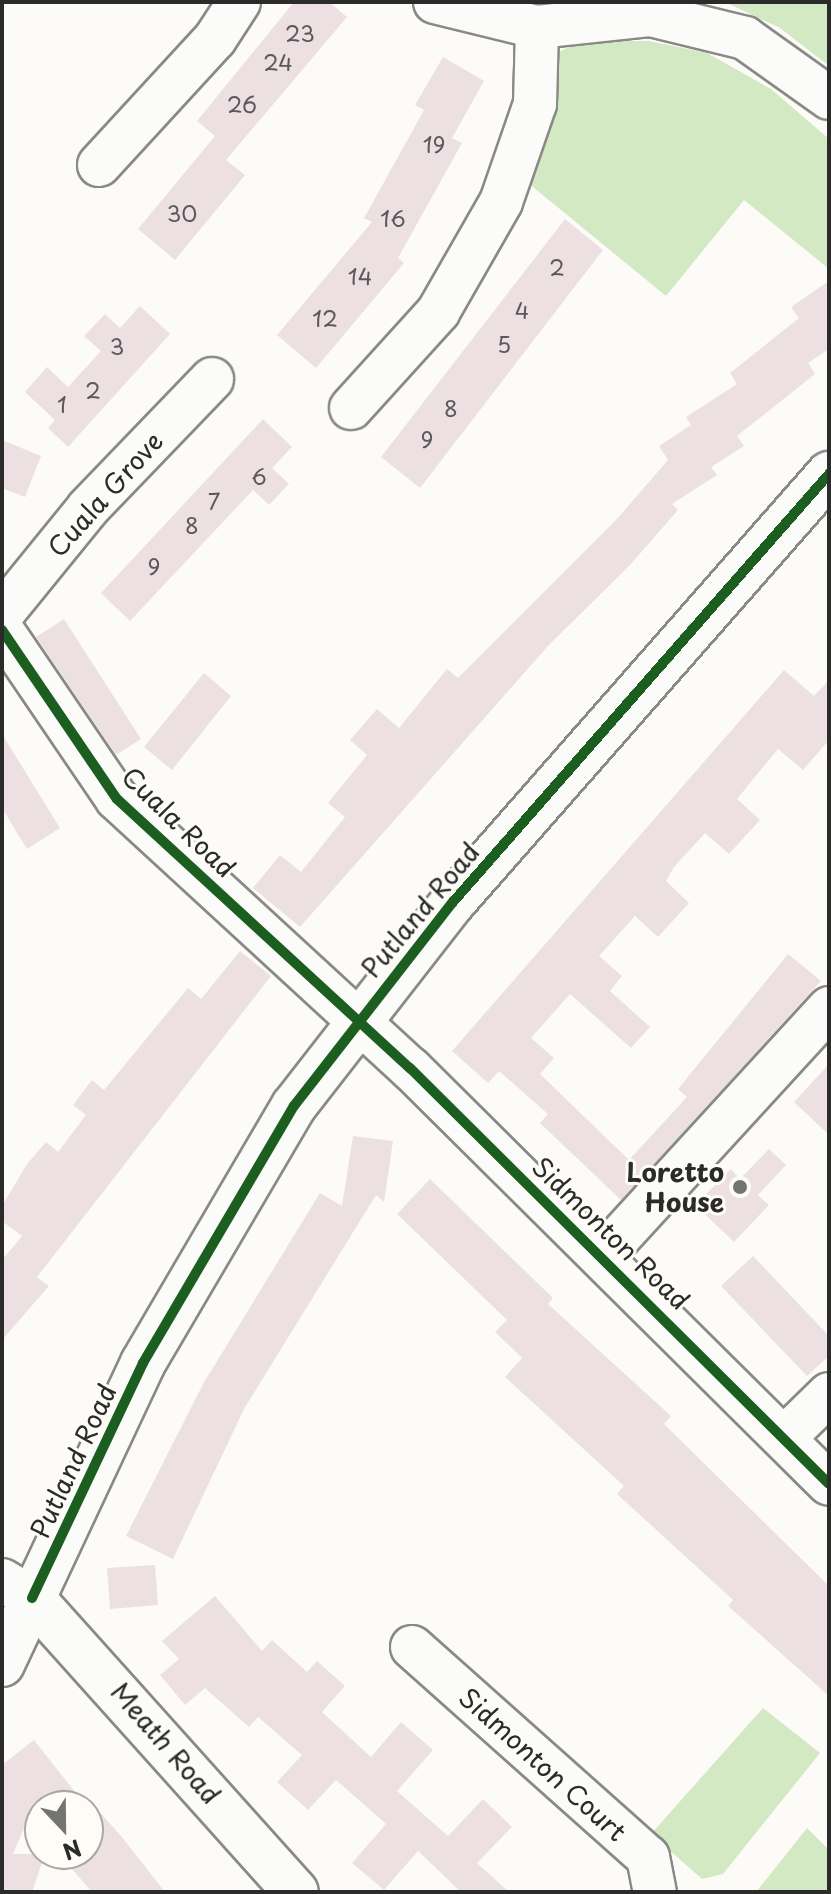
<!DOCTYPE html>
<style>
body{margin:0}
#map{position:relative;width:831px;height:1894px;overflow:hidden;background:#fcfbf8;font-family:"Playpen Sans",sans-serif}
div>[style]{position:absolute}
.green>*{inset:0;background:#d2e9c3}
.building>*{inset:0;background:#ece0e3}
.roads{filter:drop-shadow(2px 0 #898987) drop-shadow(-2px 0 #898987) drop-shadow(0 2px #898987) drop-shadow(0 -2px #898987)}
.minor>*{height:42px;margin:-21px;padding:0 21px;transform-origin:21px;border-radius:21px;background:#fbfbf9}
.major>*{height:44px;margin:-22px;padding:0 22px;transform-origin:22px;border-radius:22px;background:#fbfbf9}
.cycleway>*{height:10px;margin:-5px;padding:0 5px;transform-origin:5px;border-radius:5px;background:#1b5e20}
.dots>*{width:22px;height:22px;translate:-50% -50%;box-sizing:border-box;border:4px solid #fdfcf7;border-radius:50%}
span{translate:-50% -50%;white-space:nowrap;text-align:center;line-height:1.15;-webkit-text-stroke:6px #fdfcf7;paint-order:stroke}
.number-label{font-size:22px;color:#5b5859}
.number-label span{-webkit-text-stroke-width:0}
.street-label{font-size:26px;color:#2b2b2b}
.poi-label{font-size:26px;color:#2b2b2b;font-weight:700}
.right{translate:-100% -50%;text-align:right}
.frame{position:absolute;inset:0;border:4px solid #2b2b2b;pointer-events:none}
.north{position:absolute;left:24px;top:1790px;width:80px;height:80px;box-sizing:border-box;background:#fdfcf7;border:2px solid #a9a8a5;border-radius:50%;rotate:158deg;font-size:22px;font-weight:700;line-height:32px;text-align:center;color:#2b2b2b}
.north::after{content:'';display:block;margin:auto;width:28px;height:36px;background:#747473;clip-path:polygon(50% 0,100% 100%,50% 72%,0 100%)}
</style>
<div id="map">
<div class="green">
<i style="clip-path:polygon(725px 2px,829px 2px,829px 66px,780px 28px)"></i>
<i style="clip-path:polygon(581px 41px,649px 41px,707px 53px,771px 89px,829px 139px,829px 269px,744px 200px,666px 296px,522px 178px,557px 53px)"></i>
<i style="clip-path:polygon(763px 1708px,820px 1753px,723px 1874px,702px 1879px,651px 1834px)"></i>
<i style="clip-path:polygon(807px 1828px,829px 1850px,829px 1892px,756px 1892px)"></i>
</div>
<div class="building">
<i style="clip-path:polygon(294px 2px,329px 2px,347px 17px,226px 160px,245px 175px,175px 260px,138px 229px,215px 136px,197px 121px)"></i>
<i style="clip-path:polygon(443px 57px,484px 81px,452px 138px,462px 143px,398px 258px,404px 263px,316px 368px,277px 335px,372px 222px,364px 218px,424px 110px,415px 105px)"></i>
<i style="clip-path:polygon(565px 219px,603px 250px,420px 488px,381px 457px)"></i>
<i style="clip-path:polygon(829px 281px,829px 349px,808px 363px,815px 374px,737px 436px,744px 446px,711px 467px,717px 475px,672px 504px,678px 510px,630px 565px,548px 646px,300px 927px,253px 888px,280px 855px,301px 872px,345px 817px,328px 803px,367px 755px,350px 740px,377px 709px,399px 728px,447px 669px,458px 678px,616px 520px,668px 460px,659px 446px,691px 425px,686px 417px,737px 384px,730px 373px,799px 318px,791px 307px)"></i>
<i style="clip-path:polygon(140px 306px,170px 334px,68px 447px,48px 428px,55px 420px,25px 392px,47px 367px,68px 387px,101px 351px,84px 336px,105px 314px,120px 328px)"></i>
<i style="clip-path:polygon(263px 419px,292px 447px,272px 468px,289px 484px,269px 505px,253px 490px,130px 621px,101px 593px)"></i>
<i style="clip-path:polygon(2px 440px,41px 456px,25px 497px,2px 488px)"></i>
<i style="clip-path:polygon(64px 619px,141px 739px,116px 755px,36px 637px)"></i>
<i style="clip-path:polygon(784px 670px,814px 696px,829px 680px,829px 740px,803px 770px,778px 749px,737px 799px,760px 820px,729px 854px,705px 833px,674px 867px,666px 881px,689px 903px,658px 937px,635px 916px,599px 956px,622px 976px,610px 991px,650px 1027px,631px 1048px,570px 994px,531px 1038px,554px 1058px,540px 1074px,629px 1160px,687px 1097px,678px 1089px,788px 954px,821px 981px,621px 1200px,540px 1123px,548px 1114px,499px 1071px,488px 1083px,452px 1051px)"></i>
<i style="clip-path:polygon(204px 673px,231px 696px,172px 770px,144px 747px)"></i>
<i style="clip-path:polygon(2px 734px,60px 828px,27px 849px,2px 808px)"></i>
<i style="clip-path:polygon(240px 951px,271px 976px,37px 1277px,49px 1286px,2px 1340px,2px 1260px,22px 1236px,2px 1221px,2px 1206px,27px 1164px,46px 1142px,58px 1152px,86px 1115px,73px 1105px,92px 1080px,104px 1090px,188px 988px,201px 999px)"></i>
<i style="clip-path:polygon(829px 1064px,829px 1135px,794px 1102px)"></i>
<i style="clip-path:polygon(353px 1136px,393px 1141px,384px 1202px,376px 1195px,244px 1409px,173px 1559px,126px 1536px,203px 1384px,320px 1193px,342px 1206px)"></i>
<i style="clip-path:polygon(769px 1149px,786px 1165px,758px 1195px,769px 1205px,734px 1242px,695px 1205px,731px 1169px,740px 1179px)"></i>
<i style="clip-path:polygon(430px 1179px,553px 1298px,548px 1304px,671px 1416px,664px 1424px,829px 1586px,829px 1696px,728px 1606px,733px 1600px,617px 1494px,624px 1486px,505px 1377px,522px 1358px,495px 1332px,507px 1320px,397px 1214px)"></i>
<i style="clip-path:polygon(753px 1256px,829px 1336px,829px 1356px,807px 1376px,721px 1286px)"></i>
<i style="clip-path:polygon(155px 1565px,158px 1605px,110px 1609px,107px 1568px)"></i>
<i style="clip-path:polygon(215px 1596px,262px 1651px,272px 1640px,307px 1672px,317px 1661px,345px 1686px,322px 1712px,371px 1757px,401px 1722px,433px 1750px,397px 1791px,448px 1836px,483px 1799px,512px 1827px,477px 1863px,509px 1892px,461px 1892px,418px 1851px,384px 1890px,352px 1863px,386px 1824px,336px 1780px,308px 1810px,277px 1782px,302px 1755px,258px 1717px,249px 1727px,205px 1688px,185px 1705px,160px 1675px,179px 1659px,162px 1641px)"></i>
<i style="clip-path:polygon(34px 1740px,86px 1806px,40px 1806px,29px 1816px,13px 1854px,45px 1854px,32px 1892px,2px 1892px,2px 1765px)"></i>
<i style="clip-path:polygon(88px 1799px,121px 1836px,165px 1892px,92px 1892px,59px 1854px,88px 1854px)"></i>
</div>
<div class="roads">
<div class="minor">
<i style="left:435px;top:2px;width:105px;rotate:13.8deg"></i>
<i style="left:537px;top:27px;width:115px;rotate:-6deg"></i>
<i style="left:651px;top:15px;width:97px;rotate:13.7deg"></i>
<i style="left:745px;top:38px;width:103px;rotate:35.5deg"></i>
<i style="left:99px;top:165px;width:171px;rotate:-47.4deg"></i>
<i style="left:215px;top:39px;width:44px;rotate:-57deg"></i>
<i style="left:351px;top:408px;width:130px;rotate:-47.8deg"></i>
<i style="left:438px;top:312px;width:127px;rotate:-60.2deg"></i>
<i style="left:501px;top:202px;width:104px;rotate:-70.9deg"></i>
<i style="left:535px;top:104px;width:77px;rotate:-88.5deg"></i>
<i style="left:2px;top:614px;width:136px;rotate:-50.9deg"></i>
<i style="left:88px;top:508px;width:179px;rotate:-46.1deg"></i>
<i style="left:2px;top:630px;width:204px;rotate:55.8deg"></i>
<i style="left:117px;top:799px;width:398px;rotate:42.6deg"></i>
<i style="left:410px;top:1068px;width:590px;rotate:44.79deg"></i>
<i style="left:603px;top:1255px;width:335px;rotate:-47.5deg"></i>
<i style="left:784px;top:1438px;width:63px;rotate:-44.4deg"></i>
<i style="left:2px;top:1580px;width:35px;rotate:31deg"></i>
<i style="left:412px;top:1647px;width:316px;rotate:41.7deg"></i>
<i style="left:648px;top:1857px;width:36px;rotate:79deg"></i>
</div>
<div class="major">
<i style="left:32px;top:1598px;width:395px;rotate:48.1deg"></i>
<i style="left:2px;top:1664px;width:332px;rotate:-64.9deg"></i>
<i style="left:143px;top:1363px;width:298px;rotate:-59.6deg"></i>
<i style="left:294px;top:1106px;width:259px;rotate:-52.1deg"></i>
<i style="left:453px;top:902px;width:570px;rotate:-48.7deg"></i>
</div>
</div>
<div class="cycleway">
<i style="left:2px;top:630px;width:204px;rotate:55.8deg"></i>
<i style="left:117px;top:799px;width:398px;rotate:42.6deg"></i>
<i style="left:410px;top:1068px;width:590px;rotate:44.79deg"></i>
<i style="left:32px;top:1598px;width:260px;rotate:-64.7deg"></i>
<i style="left:143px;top:1363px;width:298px;rotate:-59.6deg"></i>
<i style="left:294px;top:1106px;width:259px;rotate:-52.1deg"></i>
<i style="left:453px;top:902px;width:570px;rotate:-48.7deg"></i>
</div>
<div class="dots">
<i style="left:740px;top:1187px;background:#747473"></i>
</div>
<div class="number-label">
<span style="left:300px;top:33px">23</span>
<span style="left:278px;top:62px">24</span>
<span style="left:242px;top:104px">26</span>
<span style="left:434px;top:144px">19</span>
<span style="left:182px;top:213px">30</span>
<span style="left:393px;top:218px">16</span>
<span style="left:557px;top:267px">2</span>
<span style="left:360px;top:276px">14</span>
<span style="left:522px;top:310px">4</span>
<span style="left:325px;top:318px">12</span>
<span style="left:504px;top:344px">5</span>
<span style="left:117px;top:346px">3</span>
<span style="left:93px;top:390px">2</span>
<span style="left:62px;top:404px">1</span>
<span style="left:451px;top:408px">8</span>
<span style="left:427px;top:439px">9</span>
<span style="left:259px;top:476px">6</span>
<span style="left:214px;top:501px">7</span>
<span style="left:192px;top:525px">8</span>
<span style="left:154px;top:566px">9</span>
</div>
<div class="street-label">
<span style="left:105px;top:494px;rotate:-48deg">Cuala Grove</span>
<span style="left:179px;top:822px;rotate:44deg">Cuala Road</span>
<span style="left:420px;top:910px;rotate:-50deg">Putland Road</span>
<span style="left:611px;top:1233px;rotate:44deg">Sidmonton Road</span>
<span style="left:73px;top:1461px;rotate:-65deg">Putland Road</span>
<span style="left:166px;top:1743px;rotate:49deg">Meath Road</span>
<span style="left:543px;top:1764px;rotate:42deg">Sidmonton Court</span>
</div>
<div class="poi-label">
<span class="right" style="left:724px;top:1187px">Loretto<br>House</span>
</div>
<div class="frame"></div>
<div class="north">N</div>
</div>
